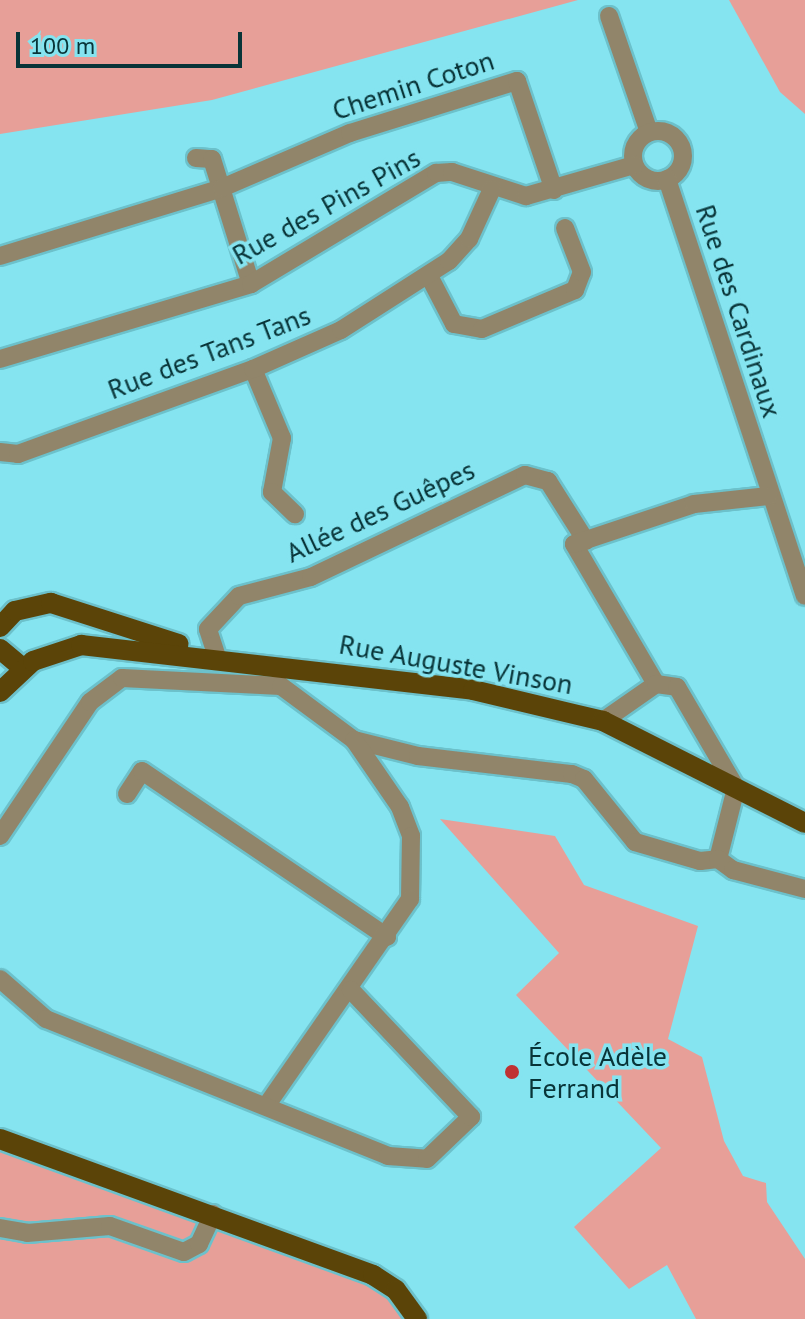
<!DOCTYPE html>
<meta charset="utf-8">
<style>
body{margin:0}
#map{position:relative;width:805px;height:1319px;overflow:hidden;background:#85e4f0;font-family:"PT Sans",sans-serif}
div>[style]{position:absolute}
.green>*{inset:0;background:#e79f98}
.roads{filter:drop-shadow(2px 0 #6cc1cb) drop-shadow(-2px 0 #6cc1cb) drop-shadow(0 2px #6cc1cb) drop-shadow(0 -2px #6cc1cb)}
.minor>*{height:18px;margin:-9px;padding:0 9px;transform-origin:9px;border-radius:9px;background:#91856a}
.minor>.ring{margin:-9px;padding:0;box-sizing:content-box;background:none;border:18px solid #91856a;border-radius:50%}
.major>*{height:20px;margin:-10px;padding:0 10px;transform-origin:10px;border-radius:10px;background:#5b4408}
.dots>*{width:22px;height:22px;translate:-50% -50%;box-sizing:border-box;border:4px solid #85e4f0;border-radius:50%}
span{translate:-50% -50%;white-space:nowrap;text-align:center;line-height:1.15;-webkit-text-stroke:7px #85e4f0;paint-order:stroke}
.street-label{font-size:28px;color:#083438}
.poi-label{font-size:28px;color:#083438}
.left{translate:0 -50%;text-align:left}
.scale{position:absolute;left:16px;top:32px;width:226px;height:36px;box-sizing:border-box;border:4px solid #083438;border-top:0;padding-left:10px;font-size:24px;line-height:28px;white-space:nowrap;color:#083438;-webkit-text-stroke:6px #85e4f0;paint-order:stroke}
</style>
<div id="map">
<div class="green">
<i style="clip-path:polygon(0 0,578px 0,212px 100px,0 134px)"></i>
<i style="clip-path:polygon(729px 0,805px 0,805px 114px,780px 92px)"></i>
<i style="clip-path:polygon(440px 819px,555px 836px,584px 885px,698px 926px,668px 1039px,702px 1057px,724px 1141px,743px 1176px,766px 1183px,767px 1202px,805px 1259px,805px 1319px,696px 1319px,667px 1265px,629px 1289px,574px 1227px,661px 1148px,516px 995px,559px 953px)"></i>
<i style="clip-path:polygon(0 1139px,373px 1275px,417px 1319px,0 1319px)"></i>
</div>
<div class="roads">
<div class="minor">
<i style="left:609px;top:16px;width:123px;rotate:71deg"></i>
<i class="ring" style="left:633px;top:131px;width:32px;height:32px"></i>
<i style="left:196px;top:158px;width:16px;rotate:4deg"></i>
<i style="left:212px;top:159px;width:131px;rotate:72.7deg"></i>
<i style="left:667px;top:179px;width:439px;rotate:71.7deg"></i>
<i style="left:0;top:256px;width:232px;rotate:-17deg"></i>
<i style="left:222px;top:188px;width:139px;rotate:-23.3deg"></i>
<i style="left:350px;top:133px;width:175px;rotate:-17.3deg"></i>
<i style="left:517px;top:81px;width:115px;rotate:71.3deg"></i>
<i style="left:429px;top:276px;width:54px;rotate:62.5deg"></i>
<i style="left:454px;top:324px;width:28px;rotate:10deg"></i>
<i style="left:482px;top:329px;width:101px;rotate:-22.8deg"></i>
<i style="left:575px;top:290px;width:19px;rotate:-69deg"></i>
<i style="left:582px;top:272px;width:47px;rotate:-111.1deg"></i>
<i style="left:0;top:359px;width:262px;rotate:-16.6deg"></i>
<i style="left:251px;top:284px;width:216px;rotate:-31deg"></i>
<i style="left:436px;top:173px;width:16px;rotate:-4deg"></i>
<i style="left:452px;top:172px;width:78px;rotate:18deg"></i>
<i style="left:526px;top:196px;width:112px;rotate:-16deg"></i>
<i style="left:253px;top:369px;width:75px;rotate:67.2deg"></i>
<i style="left:282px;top:438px;width:55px;rotate:100.5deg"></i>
<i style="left:272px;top:492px;width:32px;rotate:44deg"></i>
<i style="left:0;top:452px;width:18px;rotate:6deg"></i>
<i style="left:18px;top:454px;width:250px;rotate:-19.9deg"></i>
<i style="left:253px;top:369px;width:96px;rotate:-23.9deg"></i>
<i style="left:341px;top:330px;width:128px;rotate:-32.6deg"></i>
<i style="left:449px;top:261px;width:30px;rotate:-48deg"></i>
<i style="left:469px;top:239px;width:55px;rotate:-65.3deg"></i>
<i style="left:217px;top:657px;width:29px;rotate:-108deg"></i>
<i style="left:208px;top:629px;width:45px;rotate:-46.8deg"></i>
<i style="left:239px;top:596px;width:74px;rotate:-14.8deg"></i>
<i style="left:311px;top:577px;width:237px;rotate:-25.5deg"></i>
<i style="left:525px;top:475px;width:24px;rotate:15deg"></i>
<i style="left:548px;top:481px;width:71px;rotate:57.7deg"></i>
<i style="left:656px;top:684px;width:162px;rotate:-120.4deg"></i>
<i style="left:574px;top:544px;width:126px;rotate:-18.4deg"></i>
<i style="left:694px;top:504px;width:75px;rotate:-6.1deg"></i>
<i style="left:603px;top:721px;width:65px;rotate:-34.9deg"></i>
<i style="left:656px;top:684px;width:21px;rotate:8deg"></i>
<i style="left:677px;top:687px;width:117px;rotate:59.7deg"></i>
<i style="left:736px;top:788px;width:73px;rotate:104.2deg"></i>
<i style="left:354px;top:740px;width:66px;rotate:14deg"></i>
<i style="left:418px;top:756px;width:155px;rotate:6.7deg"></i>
<i style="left:572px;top:774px;width:13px;rotate:23deg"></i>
<i style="left:584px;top:779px;width:81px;rotate:51deg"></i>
<i style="left:635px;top:842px;width:68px;rotate:16.3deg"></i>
<i style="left:700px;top:861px;width:18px;rotate:-6deg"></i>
<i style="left:718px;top:859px;width:19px;rotate:36deg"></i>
<i style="left:733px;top:870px;width:74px;rotate:14.8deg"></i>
<i style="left:127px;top:794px;width:27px;rotate:-57deg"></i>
<i style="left:142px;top:771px;width:296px;rotate:34.1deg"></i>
<i style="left:0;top:836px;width:161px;rotate:-56.1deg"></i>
<i style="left:90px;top:702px;width:40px;rotate:-37deg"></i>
<i style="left:122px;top:678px;width:159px;rotate:2.9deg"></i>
<i style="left:281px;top:686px;width:91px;rotate:36.5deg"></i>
<i style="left:354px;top:740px;width:81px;rotate:55.5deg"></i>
<i style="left:400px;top:807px;width:31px;rotate:69deg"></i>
<i style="left:411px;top:836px;width:63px;rotate:90.9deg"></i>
<i style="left:410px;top:899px;width:249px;rotate:124.8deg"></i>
<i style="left:0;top:979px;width:61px;rotate:41deg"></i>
<i style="left:46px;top:1019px;width:368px;rotate:21.8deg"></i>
<i style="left:388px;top:1156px;width:39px;rotate:4deg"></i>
<i style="left:427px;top:1159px;width:61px;rotate:-43.7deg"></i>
<i style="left:471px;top:1117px;width:175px;rotate:-133.4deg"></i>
<i style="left:0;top:1228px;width:27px;rotate:10deg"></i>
<i style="left:27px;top:1233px;width:83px;rotate:-4.8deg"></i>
<i style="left:110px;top:1226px;width:78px;rotate:19.4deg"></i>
<i style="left:184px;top:1252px;width:17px;rotate:-28deg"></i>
<i style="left:199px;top:1244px;width:33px;rotate:-65deg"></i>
</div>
<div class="major">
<i style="left:0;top:627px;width:22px;rotate:-47deg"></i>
<i style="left:15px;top:611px;width:37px;rotate:-13deg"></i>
<i style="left:51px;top:603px;width:134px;rotate:17.8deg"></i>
<i style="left:0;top:649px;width:30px;rotate:40deg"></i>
<i style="left:0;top:692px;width:45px;rotate:-43.2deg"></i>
<i style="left:33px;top:661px;width:51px;rotate:-18.4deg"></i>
<i style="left:81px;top:645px;width:395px;rotate:6.5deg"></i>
<i style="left:473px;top:690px;width:134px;rotate:13.4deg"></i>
<i style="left:603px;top:721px;width:226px;rotate:26.8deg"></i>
<i style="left:0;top:1139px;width:397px;rotate:20deg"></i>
<i style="left:373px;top:1275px;width:27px;rotate:33deg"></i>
<i style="left:396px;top:1290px;width:36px;rotate:54deg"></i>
</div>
</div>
<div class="dots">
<i style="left:512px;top:1072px;background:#c03132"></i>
</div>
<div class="street-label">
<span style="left:413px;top:85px;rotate:-18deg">Chemin Coton</span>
<span style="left:326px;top:206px;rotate:-29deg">Rue des Pins Pins</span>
<span style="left:739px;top:311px;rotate:72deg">Rue des Cardinaux</span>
<span style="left:209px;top:352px;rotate:-21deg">Rue des Tans Tans</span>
<span style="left:380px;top:511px;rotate:-25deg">Allée des Guêpes</span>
<span style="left:456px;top:664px;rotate:10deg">Rue Auguste Vinson</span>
</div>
<div class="poi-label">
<span class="left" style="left:528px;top:1072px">École Adèle<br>Ferrand</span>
</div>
<div class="scale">100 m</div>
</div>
